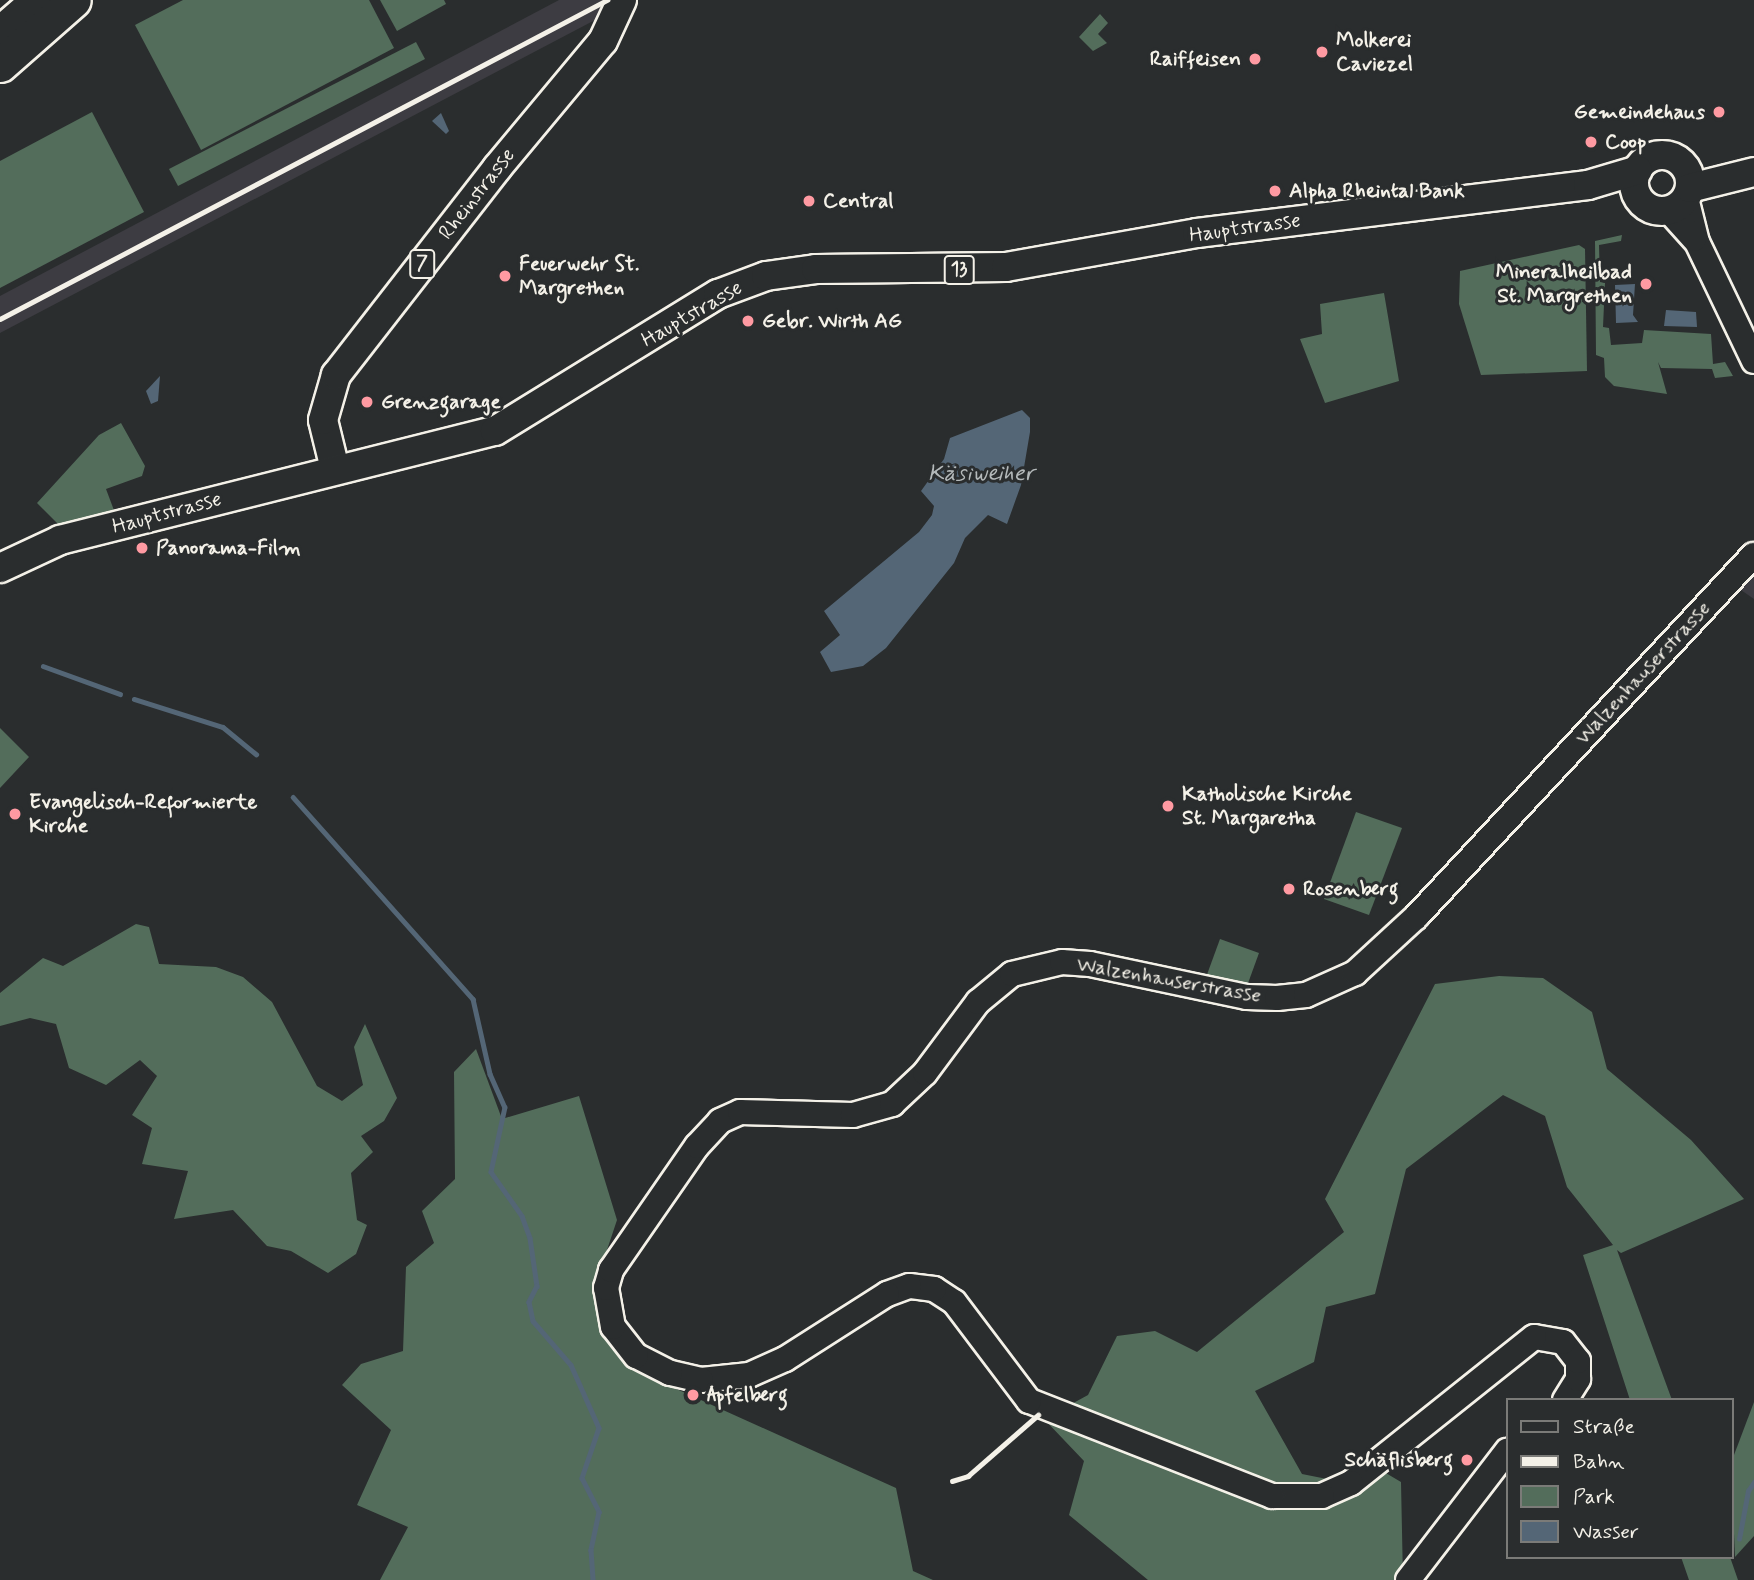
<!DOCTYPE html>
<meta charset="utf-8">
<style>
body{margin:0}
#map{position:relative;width:1754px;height:1580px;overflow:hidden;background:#2a2d2e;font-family:Mynerve,sans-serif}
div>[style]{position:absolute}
.built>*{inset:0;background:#3d3c42}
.green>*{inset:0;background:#536d5b}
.water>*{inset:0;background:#546676}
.stream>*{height:4.5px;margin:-2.25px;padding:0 2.25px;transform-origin:2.25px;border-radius:2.25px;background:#546676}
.roads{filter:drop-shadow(2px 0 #f4f1e8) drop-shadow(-2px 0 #f4f1e8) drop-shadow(0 2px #f4f1e8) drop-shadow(0 -2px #f4f1e8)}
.secondary>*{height:24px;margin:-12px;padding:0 12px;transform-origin:12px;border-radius:12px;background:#2a2d2e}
.primary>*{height:28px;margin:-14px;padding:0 14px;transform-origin:14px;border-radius:14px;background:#2a2d2e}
.primary>.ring{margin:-14px;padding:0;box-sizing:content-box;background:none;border:28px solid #2a2d2e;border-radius:50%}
.highway>*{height:33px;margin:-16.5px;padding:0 16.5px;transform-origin:16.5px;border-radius:16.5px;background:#2a2d2e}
.rail>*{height:4.5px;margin:-2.25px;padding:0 2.25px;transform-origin:2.25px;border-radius:2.25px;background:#f4f1e8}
.dots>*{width:19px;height:19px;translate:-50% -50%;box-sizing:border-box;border:4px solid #2a2d2e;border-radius:50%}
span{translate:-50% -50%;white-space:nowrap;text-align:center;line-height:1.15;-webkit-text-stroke:6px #2a2d2e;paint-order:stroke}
.shield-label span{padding:2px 5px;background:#2a2d2e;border:2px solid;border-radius:5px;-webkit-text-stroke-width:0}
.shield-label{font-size:19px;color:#f4f1e8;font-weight:700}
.poi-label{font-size:21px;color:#f4f1e8;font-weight:700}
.left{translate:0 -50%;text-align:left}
.right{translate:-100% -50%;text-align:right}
.street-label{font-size:21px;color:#f4f1e8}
.water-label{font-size:23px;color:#b4b9ba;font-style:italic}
.legend{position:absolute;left:1506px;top:1398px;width:228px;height:161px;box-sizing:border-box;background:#2a2d2e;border:2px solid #7b7b78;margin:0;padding:9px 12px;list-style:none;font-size:21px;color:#f4f1e8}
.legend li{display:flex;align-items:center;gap:14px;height:35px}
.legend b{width:35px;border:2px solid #7b7b78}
</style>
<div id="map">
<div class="built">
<i style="clip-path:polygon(559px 0,633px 0,0 333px,0 296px)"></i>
<i style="clip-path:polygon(1754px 555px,1754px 599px,1738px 588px)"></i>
</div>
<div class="green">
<i style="clip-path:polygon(183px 0,369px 0,394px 48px,201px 150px,135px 25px)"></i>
<i style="clip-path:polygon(380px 0,444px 0,446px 4px,397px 31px)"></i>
<i style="clip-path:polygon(1100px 14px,1108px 23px,1098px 34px,1107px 43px,1093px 51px,1079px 37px)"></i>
<i style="clip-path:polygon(416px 42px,425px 59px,178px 186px,169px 169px)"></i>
<i style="clip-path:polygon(92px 112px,144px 212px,0 288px,0 161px)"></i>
<i style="clip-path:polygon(1622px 235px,1621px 241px,1599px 245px,1600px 282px,1605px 283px,1603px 327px,1609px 328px,1611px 345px,1642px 343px,1644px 330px,1711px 334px,1713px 364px,1725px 362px,1733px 376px,1715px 378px,1712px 369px,1661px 368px,1658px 362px,1667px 394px,1614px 386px,1605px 377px,1604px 358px,1596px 355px,1595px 241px)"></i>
<i style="clip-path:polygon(1579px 245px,1585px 249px,1587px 371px,1481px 375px,1459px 304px,1460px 271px)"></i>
<i style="clip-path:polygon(1384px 293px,1399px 381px,1325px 403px,1300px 339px,1322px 334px,1320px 304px)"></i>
<i style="clip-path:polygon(121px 423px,145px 466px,142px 476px,106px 489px,115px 513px,60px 526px,37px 503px,99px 435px)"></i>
<i style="clip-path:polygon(0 728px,29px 757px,0 788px)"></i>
<i style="clip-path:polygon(1356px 812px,1402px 828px,1369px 915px,1324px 899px)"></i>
<i style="clip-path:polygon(136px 924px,149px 927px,159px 964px,216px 967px,243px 977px,272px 1002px,317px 1086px,342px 1101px,363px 1085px,354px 1047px,365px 1024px,397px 1098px,384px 1121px,361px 1136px,373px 1152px,351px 1173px,357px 1220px,367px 1225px,356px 1254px,328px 1273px,291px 1251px,267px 1246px,233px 1210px,174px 1219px,188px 1171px,142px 1164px,152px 1128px,132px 1115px,157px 1076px,140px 1060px,106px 1085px,69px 1068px,56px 1024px,30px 1018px,0 1026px,0 993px,43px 958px,63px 966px)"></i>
<i style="clip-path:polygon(1220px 939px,1259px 953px,1247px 986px,1205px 980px)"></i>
<i style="clip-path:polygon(1499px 976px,1543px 978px,1592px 1012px,1607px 1069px,1691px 1140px,1744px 1199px,1621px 1253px,1617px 1250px,1672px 1400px,1630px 1400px,1583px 1255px,1613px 1245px,1567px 1187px,1545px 1116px,1503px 1095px,1406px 1169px,1375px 1294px,1326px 1307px,1314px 1362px,1255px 1391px,1302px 1474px,1347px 1483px,1379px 1469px,1401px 1482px,1403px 1580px,1148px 1580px,1069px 1515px,1084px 1461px,1044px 1419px,1088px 1395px,1117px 1336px,1155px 1331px,1197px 1352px,1344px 1232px,1325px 1199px,1435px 984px)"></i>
<i style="clip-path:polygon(476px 1049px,502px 1119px,579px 1096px,617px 1220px,599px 1274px,600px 1314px,630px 1368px,896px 1488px,913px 1571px,933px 1580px,380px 1580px,408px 1527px,357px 1505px,391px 1430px,342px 1385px,361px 1364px,403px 1351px,406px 1267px,434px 1243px,422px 1211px,455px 1179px,454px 1072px)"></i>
<i style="clip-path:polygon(1754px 1402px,1754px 1536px,1735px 1557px,1731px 1463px)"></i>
<i style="clip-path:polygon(1681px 1557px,1730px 1557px,1738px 1580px,1689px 1580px)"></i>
</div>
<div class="water">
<i style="clip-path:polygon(441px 113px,449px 131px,446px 134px,432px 121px)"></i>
<i style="clip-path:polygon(1635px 284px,1633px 315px,1638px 322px,1616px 323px,1615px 285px)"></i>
<i style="clip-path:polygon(1666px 310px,1696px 312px,1697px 327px,1664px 326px)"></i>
<i style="clip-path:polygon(160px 376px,158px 401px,151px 404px,146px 391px)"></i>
<i style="clip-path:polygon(1022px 410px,1030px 418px,1030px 432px,1021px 485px,1007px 524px,988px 515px,965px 538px,954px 563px,886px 648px,863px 666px,831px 672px,820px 652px,840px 635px,824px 611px,919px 532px,932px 515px,934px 506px,921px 491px,944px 459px,950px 438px)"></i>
</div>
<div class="stream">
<i style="left:43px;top:666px;width:82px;rotate:20deg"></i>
<i style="left:134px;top:699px;width:93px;rotate:17.5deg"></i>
<i style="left:223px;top:727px;width:43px;rotate:39.3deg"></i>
<i style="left:293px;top:797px;width:271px;rotate:48.3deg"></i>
<i style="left:473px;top:999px;width:77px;rotate:77.2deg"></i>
<i style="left:490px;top:1074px;width:36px;rotate:66deg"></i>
<i style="left:505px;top:1107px;width:66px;rotate:102.2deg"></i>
<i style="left:491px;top:1172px;width:54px;rotate:54.8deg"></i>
<i style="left:522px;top:1216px;width:23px;rotate:70deg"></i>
<i style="left:530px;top:1238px;width:49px;rotate:81.7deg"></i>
<i style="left:537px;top:1286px;width:18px;rotate:117deg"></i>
<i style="left:529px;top:1302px;width:19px;rotate:78deg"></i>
<i style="left:533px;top:1321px;width:58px;rotate:49.2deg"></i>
<i style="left:571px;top:1365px;width:69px;rotate:66deg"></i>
<i style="left:599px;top:1428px;width:53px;rotate:108.8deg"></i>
<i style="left:582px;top:1478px;width:38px;rotate:63deg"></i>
<i style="left:599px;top:1512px;width:39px;rotate:102deg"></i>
<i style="left:591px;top:1550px;width:30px;rotate:86deg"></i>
<i style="left:1739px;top:1539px;width:49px;rotate:-79.4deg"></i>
<i style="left:1748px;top:1491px;width:11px;rotate:-56deg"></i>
</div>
<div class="roads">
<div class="secondary">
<i style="left:1686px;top:198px;width:45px;rotate:76deg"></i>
<i style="left:1697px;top:242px;width:132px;rotate:64.4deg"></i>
<i style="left:1668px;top:210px;width:39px;rotate:48deg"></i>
<i style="left:1565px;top:1400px;width:25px;rotate:-58deg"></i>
<i style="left:1578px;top:1379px;width:18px;rotate:-90deg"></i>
<i style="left:1578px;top:1361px;width:24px;rotate:-128deg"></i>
<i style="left:1563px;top:1342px;width:29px;rotate:-170deg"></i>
<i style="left:1534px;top:1337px;width:234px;rotate:141.4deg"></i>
<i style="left:1351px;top:1483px;width:32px;rotate:156deg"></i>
<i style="left:1322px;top:1496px;width:50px;rotate:180deg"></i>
<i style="left:1272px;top:1496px;width:261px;rotate:-158.6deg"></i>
<i style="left:1029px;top:1401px;width:124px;rotate:-127.1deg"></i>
<i style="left:954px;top:1302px;width:24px;rotate:-147deg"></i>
<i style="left:934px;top:1289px;width:25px;rotate:-173deg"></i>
<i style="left:909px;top:1286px;width:23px;rotate:160deg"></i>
<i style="left:887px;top:1294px;width:121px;rotate:147.5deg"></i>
<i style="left:785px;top:1359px;width:39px;rotate:156deg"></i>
<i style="left:749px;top:1375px;width:48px;rotate:174.1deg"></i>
<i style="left:701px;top:1380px;width:32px;rotate:-167deg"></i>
<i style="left:670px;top:1373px;width:38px;rotate:-153deg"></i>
<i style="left:636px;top:1356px;width:37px;rotate:-128deg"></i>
<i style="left:613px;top:1327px;width:40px;rotate:-100deg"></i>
<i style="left:606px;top:1288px;width:19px;rotate:-74deg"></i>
<i style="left:611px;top:1270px;width:151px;rotate:-55.3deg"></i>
<i style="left:697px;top:1146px;width:34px;rotate:-47deg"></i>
<i style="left:720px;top:1121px;width:22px;rotate:-24deg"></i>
<i style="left:740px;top:1112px;width:113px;rotate:1.5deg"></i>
<i style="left:853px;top:1115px;width:41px;rotate:-15.8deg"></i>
<i style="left:892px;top:1104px;width:45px;rotate:-43.2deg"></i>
<i style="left:925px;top:1073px;width:89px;rotate:-53.3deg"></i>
<i style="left:978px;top:1002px;width:44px;rotate:-39.5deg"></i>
<i style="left:1012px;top:974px;width:51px;rotate:-13.5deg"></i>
<i style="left:1062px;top:962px;width:28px;rotate:4deg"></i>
<i style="left:1090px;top:964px;width:160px;rotate:11.9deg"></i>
<i style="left:1247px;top:997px;width:30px;rotate:2deg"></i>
<i style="left:1277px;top:998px;width:29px;rotate:-6deg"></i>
<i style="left:1306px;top:995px;width:54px;rotate:-24.2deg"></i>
<i style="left:1355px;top:973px;width:83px;rotate:-42.6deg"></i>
<i style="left:1416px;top:917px;width:495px;rotate:-47deg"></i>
<i style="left:1408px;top:1580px;width:163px;rotate:-52.5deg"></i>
</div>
<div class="primary">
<i class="ring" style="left:1634px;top:155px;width:28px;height:28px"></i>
<i style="left:1690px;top:188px;width:66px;rotate:-14deg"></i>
<i style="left:335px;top:469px;width:50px;rotate:-103.8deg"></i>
<i style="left:323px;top:420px;width:47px;rotate:-73.9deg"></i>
<i style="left:336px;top:375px;width:262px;rotate:-52.1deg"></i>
<i style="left:497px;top:168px;width:165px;rotate:-50.2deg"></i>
<i style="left:603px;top:41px;width:45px;rotate:-65.1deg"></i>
<i style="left:0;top:568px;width:66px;rotate:-25deg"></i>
<i style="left:60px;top:540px;width:448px;rotate:-14.1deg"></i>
<i style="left:495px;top:431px;width:262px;rotate:-31.6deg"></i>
<i style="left:718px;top:294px;width:51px;rotate:-20.6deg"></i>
<i style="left:766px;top:276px;width:50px;rotate:-8deg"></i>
<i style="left:816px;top:269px;width:190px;rotate:-0.6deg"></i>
<i style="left:1006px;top:267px;width:194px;rotate:-10.1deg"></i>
<i style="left:1197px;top:233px;width:394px;rotate:-7deg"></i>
<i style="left:1588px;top:185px;width:52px;rotate:-16.7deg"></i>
</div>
<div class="highway">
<i style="left:0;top:33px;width:50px;rotate:-41deg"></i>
<i style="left:0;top:65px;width:98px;rotate:-41.3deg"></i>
</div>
</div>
<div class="rail">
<i style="left:0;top:319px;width:686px;rotate:-27.72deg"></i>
<i style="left:952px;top:1481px;width:17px;rotate:-17deg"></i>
<i style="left:968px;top:1476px;width:93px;rotate:-41.1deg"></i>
</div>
<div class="dots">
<i style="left:1322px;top:52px;background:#ff9aa2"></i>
<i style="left:1255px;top:59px;background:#ff9aa2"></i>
<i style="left:1719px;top:112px;background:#ff9aa2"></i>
<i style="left:1591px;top:142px;background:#ff9aa2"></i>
<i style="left:1275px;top:191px;background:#ff9aa2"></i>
<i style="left:809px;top:201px;background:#ff9aa2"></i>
<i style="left:505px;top:276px;background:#ff9aa2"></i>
<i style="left:1646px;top:284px;background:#ff9aa2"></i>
<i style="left:748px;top:321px;background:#ff9aa2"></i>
<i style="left:367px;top:402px;background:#ff9aa2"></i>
<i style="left:142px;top:548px;background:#ff9aa2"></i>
<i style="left:1168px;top:806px;background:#ff9aa2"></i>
<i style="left:15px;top:814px;background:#ff9aa2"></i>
<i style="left:1289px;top:889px;background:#ff9aa2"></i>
<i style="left:693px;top:1395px;background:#ff9aa2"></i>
<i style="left:1467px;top:1460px;background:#ff9aa2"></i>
</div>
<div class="shield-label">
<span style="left:422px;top:264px">7</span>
<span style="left:959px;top:270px">13</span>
</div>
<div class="poi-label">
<span class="left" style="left:1336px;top:52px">Molkerei<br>Caviezel</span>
<span class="right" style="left:1241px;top:59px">Raiffeisen</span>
<span class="right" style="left:1705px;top:112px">Gemeindehaus</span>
<span class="left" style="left:1605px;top:142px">Coop</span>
<span class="left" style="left:1289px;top:191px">Alpha Rheintal Bank</span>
<span class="left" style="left:823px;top:201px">Central</span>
<span class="left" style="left:519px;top:276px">Feuerwehr St.<br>Margrethen</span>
<span class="right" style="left:1632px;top:284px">Mineralheilbad<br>St. Margrethen</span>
<span class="left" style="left:762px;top:321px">Gebr. Wirth AG</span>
<span class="left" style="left:381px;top:402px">Grenzgarage</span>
<span class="left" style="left:156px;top:548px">Panorama-Film</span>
<span class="left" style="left:1182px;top:806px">Katholische Kirche<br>St. Margaretha</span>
<span class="left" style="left:29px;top:814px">Evangelisch-Reformierte<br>Kirche</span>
<span class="left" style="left:1303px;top:889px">Rosenberg</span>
<span class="left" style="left:707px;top:1395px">Apfelberg</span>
<span class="right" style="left:1453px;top:1460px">Schäflisberg</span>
</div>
<div class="street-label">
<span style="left:477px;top:194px;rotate:-52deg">Rheinstrasse</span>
<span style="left:1245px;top:228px;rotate:-8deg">Hauptstrasse</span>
<span style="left:692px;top:314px;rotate:-30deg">Hauptstrasse</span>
<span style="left:167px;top:513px;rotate:-15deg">Hauptstrasse</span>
<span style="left:1643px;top:673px;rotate:-47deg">Walzenhauserstrasse</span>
<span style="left:1169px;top:980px;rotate:10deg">Walzenhauserstrasse</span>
</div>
<div class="water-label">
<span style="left:981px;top:474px">Käsiweiher</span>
</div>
<ul class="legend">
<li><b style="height:9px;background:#2a2d2e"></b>Straße</li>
<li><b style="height:9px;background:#f4f1e8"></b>Bahn</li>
<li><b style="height:19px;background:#536d5b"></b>Park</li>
<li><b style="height:19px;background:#546676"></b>Wasser</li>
</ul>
</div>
